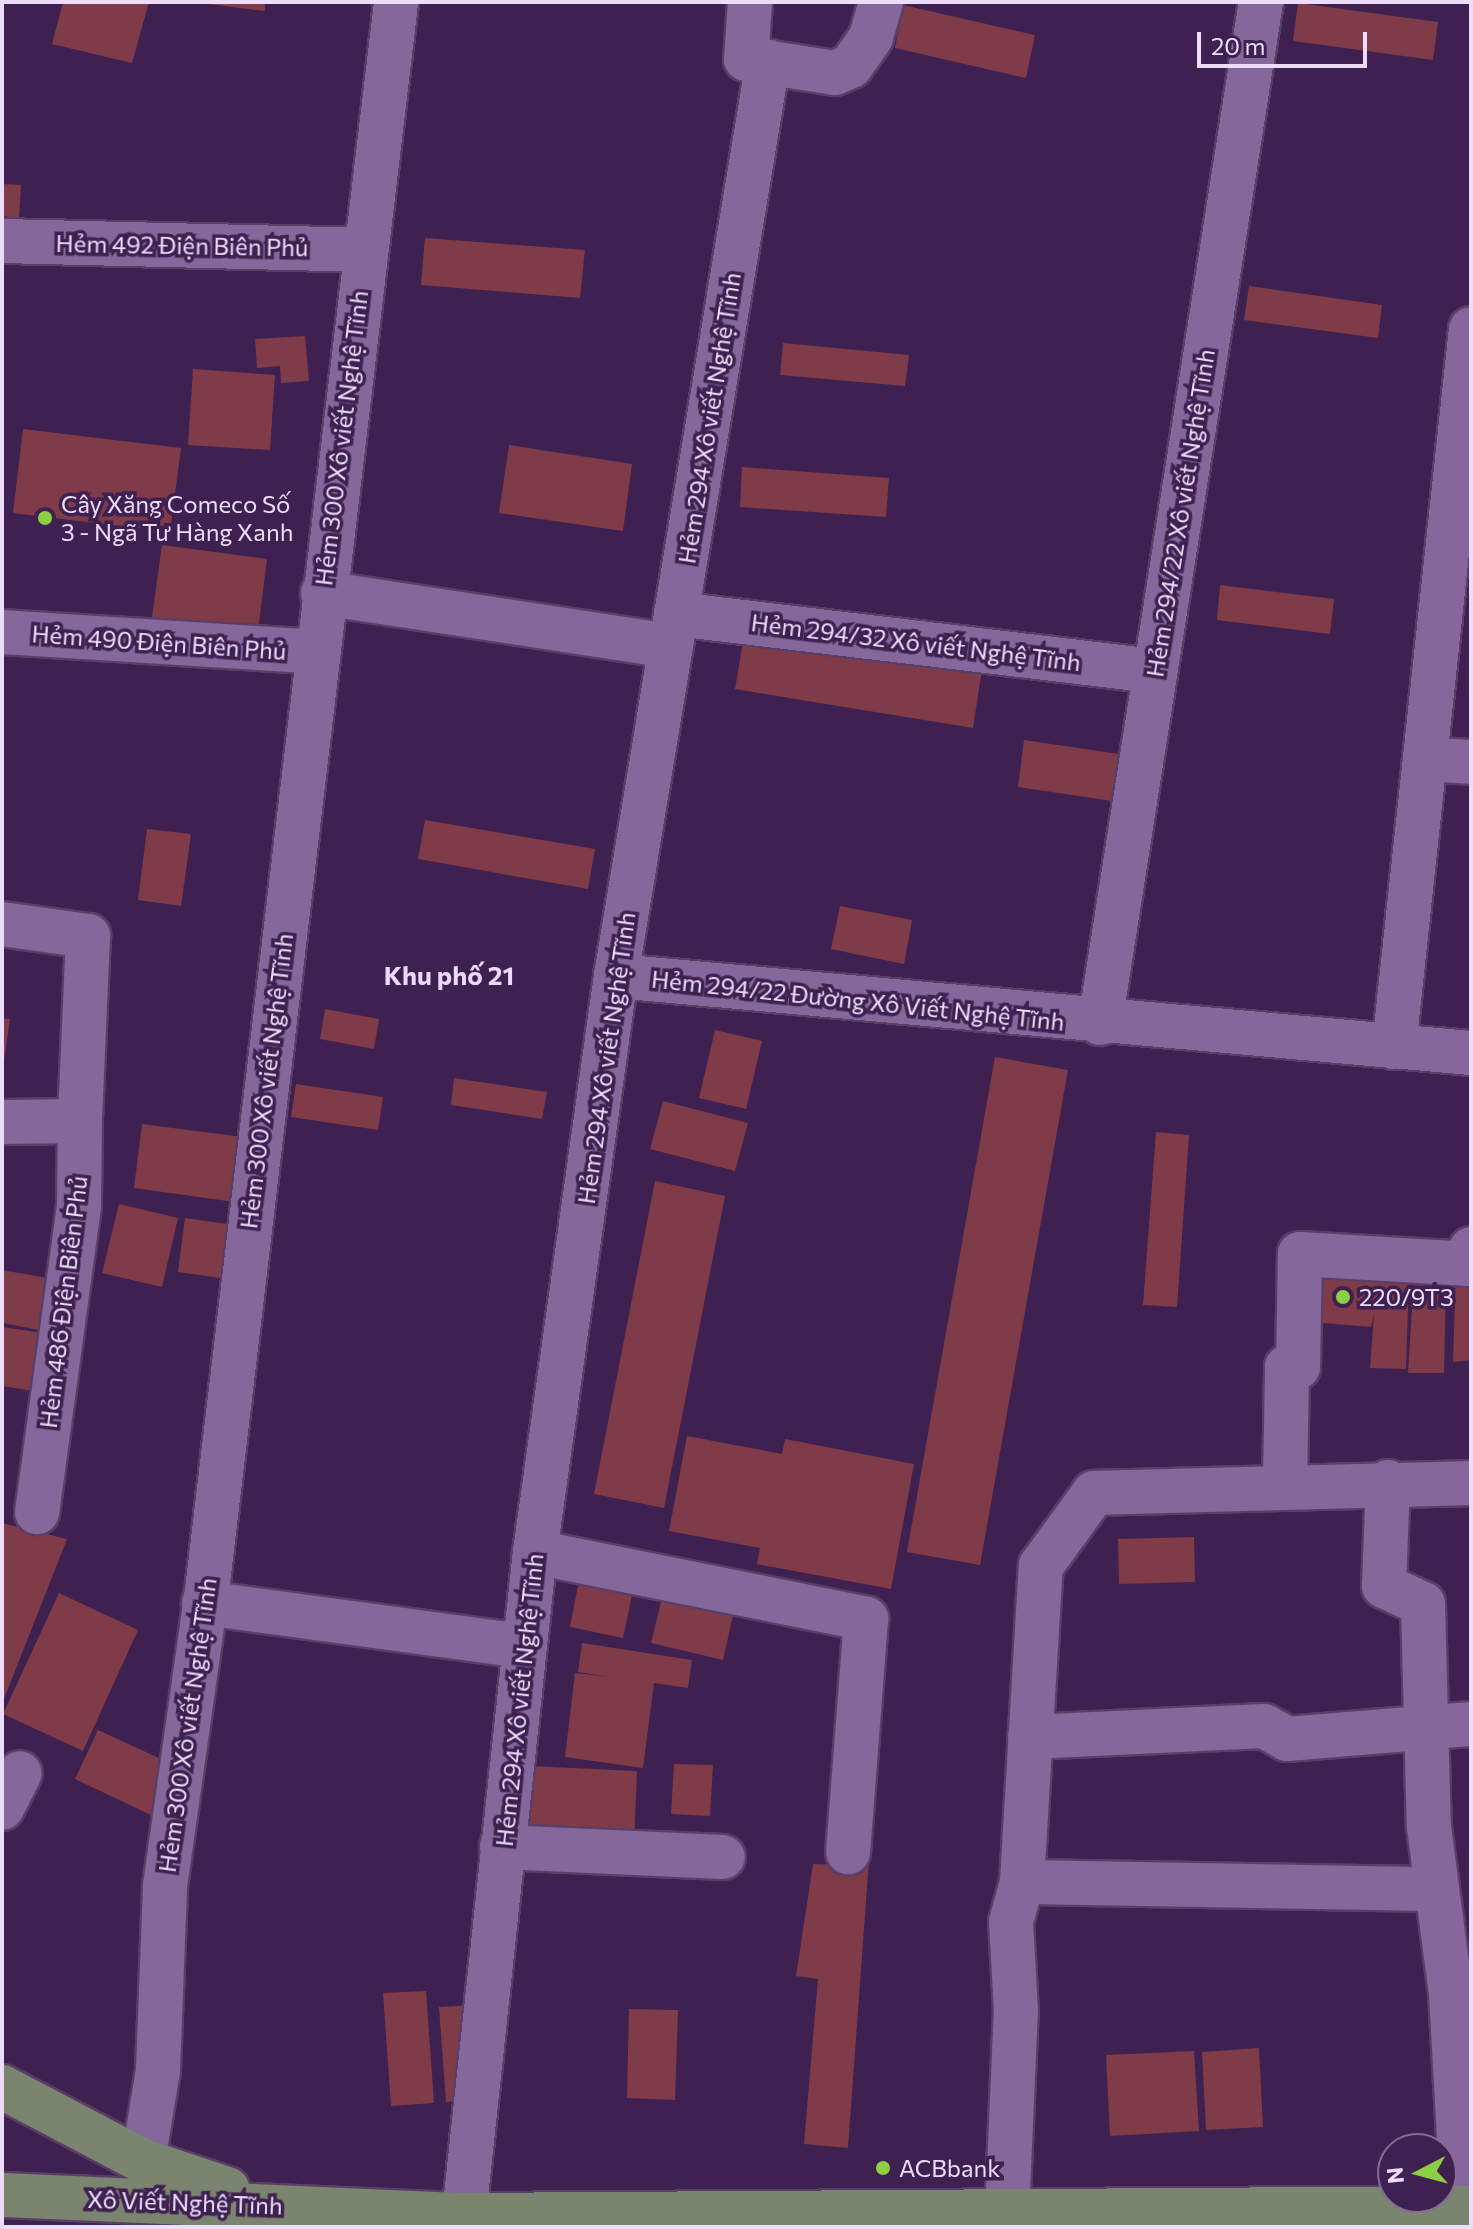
<!DOCTYPE html>
<meta charset="utf-8">
<style>
body{margin:0}
#map{position:relative;width:1473px;height:2229px;overflow:hidden;background:#3e2150;font-family:Commissioner,sans-serif}
div>[style]{position:absolute}
.building>*{inset:0;background:#7f3b47}
.roads{filter:drop-shadow(2px 0 #593e67) drop-shadow(-2px 0 #593e67) drop-shadow(0 2px #593e67) drop-shadow(0 -2px #593e67)}
.minor>*{height:44px;margin:-22px;padding:0 22px;transform-origin:22px;border-radius:22px;background:#86679b}
.major>*{height:44px;margin:-22px;padding:0 22px;transform-origin:22px;border-radius:22px;background:#7b846f}
.dots>*{width:22px;height:22px;translate:-50% -50%;box-sizing:border-box;border:4px solid #3e2150;border-radius:50%}
span{translate:-50% -50%;white-space:nowrap;text-align:center;line-height:1.15;-webkit-text-stroke:7px #3e2150;paint-order:stroke}
.street-label{font-size:24px;color:#eddcfa}
.poi-label{font-size:24px;color:#eddcfa}
.left{translate:0 -50%;text-align:left}
.neighbourhood-label{font-size:26px;color:#ecd8fb;font-weight:700}
.frame{position:absolute;inset:0;border:4px solid #eddcfa;pointer-events:none}
.north{position:absolute;left:1377px;top:2133px;width:80px;height:80px;box-sizing:border-box;background:#3e2150;border:2px solid #846c94;border-radius:50%;rotate:264deg;font-size:22px;font-weight:700;line-height:32px;text-align:center;color:#eddcfa}
.north::after{content:'';display:block;margin:auto;width:28px;height:36px;background:#8ece43;clip-path:polygon(50% 0,100% 100%,50% 72%,0 100%)}
.scale{position:absolute;left:1197px;top:32px;width:170px;height:36px;box-sizing:border-box;border:4px solid #eddcfa;border-top:0;padding-left:10px;font-size:24px;line-height:28px;white-space:nowrap;color:#eddcfa;-webkit-text-stroke:6px #3e2150;paint-order:stroke}
</style>
<div id="map">
<div class="building">
<i style="clip-path:polygon(63px 2px,149px 2px,132px 63px,52px 44px)"></i>
<i style="clip-path:polygon(193px 2px,265px 2px,265px 11px)"></i>
<i style="clip-path:polygon(1298px 3px,1438px 22px,1433px 60px,1293px 41px)"></i>
<i style="clip-path:polygon(903px 5px,1035px 35px,1026px 78px,895px 48px)"></i>
<i style="clip-path:polygon(2px 184px,21px 185px,19px 218px,2px 216px)"></i>
<i style="clip-path:polygon(425px 238px,585px 250px,580px 298px,421px 285px)"></i>
<i style="clip-path:polygon(1249px 286px,1382px 305px,1378px 338px,1244px 320px)"></i>
<i style="clip-path:polygon(305px 336px,309px 381px,281px 383px,280px 366px,257px 368px,255px 339px)"></i>
<i style="clip-path:polygon(783px 343px,909px 355px,905px 386px,780px 375px)"></i>
<i style="clip-path:polygon(193px 369px,275px 375px,270px 450px,188px 445px)"></i>
<i style="clip-path:polygon(23px 429px,181px 448px,170px 532px,13px 513px)"></i>
<i style="clip-path:polygon(509px 445px,632px 464px,623px 531px,499px 513px)"></i>
<i style="clip-path:polygon(742px 467px,889px 478px,886px 517px,740px 507px)"></i>
<i style="clip-path:polygon(162px 545px,267px 559px,256px 646px,150px 631px)"></i>
<i style="clip-path:polygon(1220px 585px,1334px 599px,1330px 634px,1217px 620px)"></i>
<i style="clip-path:polygon(746px 624px,983px 663px,973px 728px,735px 689px)"></i>
<i style="clip-path:polygon(1024px 740px,1139px 757px,1132px 804px,1018px 787px)"></i>
<i style="clip-path:polygon(425px 820px,595px 849px,588px 889px,418px 859px)"></i>
<i style="clip-path:polygon(147px 829px,191px 834px,181px 906px,138px 900px)"></i>
<i style="clip-path:polygon(840px 906px,912px 920px,904px 964px,831px 949px)"></i>
<i style="clip-path:polygon(325px 1009px,379px 1019px,374px 1049px,320px 1039px)"></i>
<i style="clip-path:polygon(2px 1018px,10px 1019px,4px 1061px,2px 1060px)"></i>
<i style="clip-path:polygon(715px 1030px,762px 1041px,746px 1109px,699px 1098px)"></i>
<i style="clip-path:polygon(995px 1057px,1068px 1070px,980px 1565px,907px 1552px)"></i>
<i style="clip-path:polygon(454px 1078px,547px 1092px,542px 1119px,451px 1105px)"></i>
<i style="clip-path:polygon(296px 1084px,383px 1097px,378px 1130px,291px 1117px)"></i>
<i style="clip-path:polygon(663px 1101px,748px 1123px,735px 1171px,650px 1149px)"></i>
<i style="clip-path:polygon(142px 1124px,257px 1139px,249px 1204px,134px 1188px)"></i>
<i style="clip-path:polygon(1156px 1132px,1189px 1135px,1177px 1307px,1143px 1305px)"></i>
<i style="clip-path:polygon(655px 1181px,725px 1196px,664px 1508px,594px 1494px)"></i>
<i style="clip-path:polygon(119px 1204px,178px 1218px,162px 1287px,102px 1273px)"></i>
<i style="clip-path:polygon(185px 1218px,227px 1224px,220px 1278px,178px 1272px)"></i>
<i style="clip-path:polygon(1314px 1258px,1409px 1277px,1406px 1369px,1370px 1368px,1374px 1314px,1371px 1327px,1312px 1322px)"></i>
<i style="clip-path:polygon(1456px 1266px,1471px 1266px,1471px 1360px,1453px 1362px)"></i>
<i style="clip-path:polygon(2px 1270px,64px 1281px,55px 1333px,2px 1323px)"></i>
<i style="clip-path:polygon(1414px 1277px,1446px 1281px,1444px 1373px,1408px 1373px)"></i>
<i style="clip-path:polygon(2px 1327px,57px 1335px,47px 1393px,2px 1386px)"></i>
<i style="clip-path:polygon(687px 1436px,782px 1454px,785px 1439px,914px 1464px,891px 1589px,757px 1564px,760px 1548px,669px 1531px)"></i>
<i style="clip-path:polygon(2px 1523px,67px 1539px,2px 1704px)"></i>
<i style="clip-path:polygon(1194px 1537px,1195px 1582px,1119px 1584px,1118px 1539px)"></i>
<i style="clip-path:polygon(581px 1570px,635px 1581px,623px 1638px,570px 1627px)"></i>
<i style="clip-path:polygon(59px 1593px,138px 1630px,83px 1751px,3px 1714px)"></i>
<i style="clip-path:polygon(663px 1594px,734px 1611px,723px 1660px,651px 1643px)"></i>
<i style="clip-path:polygon(582px 1643px,692px 1660px,688px 1688px,654px 1683px,643px 1768px,565px 1757px,575px 1673px,609px 1677px,578px 1672px)"></i>
<i style="clip-path:polygon(98px 1730px,174px 1765px,151px 1815px,75px 1779px)"></i>
<i style="clip-path:polygon(674px 1764px,713px 1765px,710px 1816px,671px 1814px)"></i>
<i style="clip-path:polygon(530px 1766px,637px 1771px,634px 1846px,525px 1840px)"></i>
<i style="clip-path:polygon(841px 1857px,869px 1860px,848px 2148px,804px 2144px,818px 1979px,796px 1976px,813px 1864px,840px 1865px)"></i>
<i style="clip-path:polygon(426px 1991px,434px 2103px,391px 2106px,383px 1993px)"></i>
<i style="clip-path:polygon(474px 2005px,472px 2100px,446px 2102px,439px 2007px)"></i>
<i style="clip-path:polygon(629px 2009px,678px 2010px,675px 2100px,627px 2098px)"></i>
<i style="clip-path:polygon(1259px 2048px,1263px 2127px,1206px 2130px,1202px 2052px)"></i>
<i style="clip-path:polygon(1194px 2051px,1199px 2131px,1110px 2136px,1106px 2055px)"></i>
</div>
<div class="roads">
<div class="minor">
<i style="left:750px;top:2px;width:57px;rotate:94deg"></i>
<i style="left:746px;top:59px;width:90px;rotate:8.9deg"></i>
<i style="left:835px;top:73px;width:17px;rotate:-24deg"></i>
<i style="left:851px;top:66px;width:35px;rotate:-55deg"></i>
<i style="left:871px;top:37px;width:36px;rotate:-74deg"></i>
<i style="left:2px;top:241px;width:361px;rotate:1.4deg"></i>
<i style="left:323px;top:593px;width:352px;rotate:8.7deg"></i>
<i style="left:676px;top:614px;width:483px;rotate:6.8deg"></i>
<i style="left:2px;top:632px;width:315px;rotate:3.6deg"></i>
<i style="left:1425px;top:759px;width:46px;rotate:3.7deg"></i>
<i style="left:2px;top:924px;width:87px;rotate:7.9deg"></i>
<i style="left:88px;top:936px;width:185px;rotate:92.5deg"></i>
<i style="left:616px;top:976px;width:858px;rotate:5.15deg"></i>
<i style="left:1100px;top:1023px;width:1034px;rotate:-81.04deg"></i>
<i style="left:1394px;top:1047px;width:722px;rotate:-83.88deg"></i>
<i style="left:2px;top:1122px;width:78px;rotate:-0.7deg"></i>
<i style="left:80px;top:1121px;width:85px;rotate:90.7deg"></i>
<i style="left:79px;top:1206px;width:309px;rotate:97.8deg"></i>
<i style="left:1388px;top:1482px;width:104px;rotate:92.2deg"></i>
<i style="left:1384px;top:1586px;width:43px;rotate:24.8deg"></i>
<i style="left:1423px;top:1604px;width:223px;rotate:88.5deg"></i>
<i style="left:1429px;top:1827px;width:168px;rotate:82.5deg"></i>
<i style="left:1451px;top:1994px;width:214px;rotate:86.8deg"></i>
<i style="left:1285px;top:1485px;width:118px;rotate:-89deg"></i>
<i style="left:1287px;top:1367px;width:11px"></i>
<i style="left:1298px;top:1367px;width:113px;rotate:-89deg"></i>
<i style="left:1300px;top:1254px;width:170px;rotate:3.4deg"></i>
<i style="left:1470px;top:1264px;width:15px;rotate:-86deg"></i>
<i style="left:535px;top:1552px;width:338px;rotate:11.4deg"></i>
<i style="left:866px;top:1619px;width:234px;rotate:94.4deg"></i>
<i style="left:204px;top:1603px;width:323px;rotate:7.7deg"></i>
<i style="left:1030px;top:1737px;width:234px;rotate:-2.7deg"></i>
<i style="left:1264px;top:1726px;width:26px;rotate:29deg"></i>
<i style="left:1287px;top:1739px;width:185px;rotate:-4.7deg"></i>
<i style="left:2px;top:1808px;width:39px;rotate:-63deg"></i>
<i style="left:502px;top:1847px;width:221px;rotate:2.6deg"></i>
<i style="left:1022px;top:1882px;width:415px;rotate:1deg"></i>
<i style="left:143px;top:2161px;width:92px;rotate:-80.6deg"></i>
<i style="left:158px;top:2070px;width:184px;rotate:-87.8deg"></i>
<i style="left:165px;top:1886px;width:307px;rotate:-81.9deg"></i>
<i style="left:208px;top:1582px;width:1591px;rotate:-83.21deg"></i>
<i style="left:1007px;top:2214px;width:203px;rotate:-87.5deg"></i>
<i style="left:1016px;top:2011px;width:89px;rotate:-93.2deg"></i>
<i style="left:1011px;top:1922px;width:41px;rotate:-74.6deg"></i>
<i style="left:1022px;top:1882px;width:317px;rotate:-86.6deg"></i>
<i style="left:1041px;top:1566px;width:90px;rotate:-54deg"></i>
<i style="left:1094px;top:1493px;width:377px;rotate:-1.5deg"></i>
<i style="left:464px;top:2215px;width:667px;rotate:-83.89deg"></i>
<i style="left:535px;top:1552px;width:582px;rotate:-82deg"></i>
<i style="left:616px;top:976px;width:927px;rotate:-80.56deg"></i>
</div>
<div class="major">
<i style="left:2px;top:2087px;width:159px;rotate:27.7deg"></i>
<i style="left:143px;top:2161px;width:89px;rotate:18.4deg"></i>
<i style="left:2px;top:2195px;width:462px;rotate:2.5deg"></i>
<i style="left:464px;top:2215px;width:1007px;rotate:-0.4deg"></i>
</div>
</div>
<div class="dots">
<i style="left:45px;top:518px;background:#8ece43"></i>
<i style="left:1343px;top:1297px;background:#8ece43"></i>
<i style="left:883px;top:2168px;background:#8ece43"></i>
</div>
<div class="street-label">
<span style="left:182px;top:245px;rotate:1deg">Hẻm 492 Điện Biên Phủ</span>
<span style="left:709px;top:418px;rotate:-81deg">Hẻm 294 Xô viết Nghệ Tĩnh</span>
<span style="left:341px;top:438px;rotate:-83deg">Hẻm 300 Xô viết Nghệ Tĩnh</span>
<span style="left:1180px;top:513px;rotate:-81deg">Hẻm 294/22 Xô viết Nghệ Tĩnh</span>
<span style="left:159px;top:642px;rotate:4deg">Hẻm 490 Điện Biên Phủ</span>
<span style="left:916px;top:642px;rotate:7deg">Hẻm 294/32 Xô viết Nghệ Tĩnh</span>
<span style="left:858px;top:1000px;rotate:6deg">Hẻm 294/22 Đường Xô Viết Nghệ Tĩnh</span>
<span style="left:606px;top:1058px;rotate:-82deg">Hẻm 294 Xô viết Nghệ Tĩnh</span>
<span style="left:266px;top:1081px;rotate:-83deg">Hẻm 300 Xô viết Nghệ Tĩnh</span>
<span style="left:63px;top:1302px;rotate:-83deg">Hẻm 486 Điện Biên Phủ</span>
<span style="left:519px;top:1700px;rotate:-84deg">Hẻm 294 Xô viết Nghệ Tĩnh</span>
<span style="left:187px;top:1725px;rotate:-82deg">Hẻm 300 Xô viết Nghệ Tĩnh</span>
<span style="left:185px;top:2202px;rotate:2deg">Xô Viết Nghệ Tĩnh</span>
</div>
<div class="poi-label">
<span class="left" style="left:61px;top:518px">Cây Xăng Comeco Số<br>3 - Ngã Tư Hàng Xanh</span>
<span class="left" style="left:1359px;top:1297px">220/9T3</span>
<span class="left" style="left:899px;top:2168px">ACBbank</span>
</div>
<div class="neighbourhood-label">
<span style="left:449px;top:975px">Khu phố 21</span>
</div>
<div class="frame"></div>
<div class="north">N</div>
<div class="scale">20 m</div>
</div>
